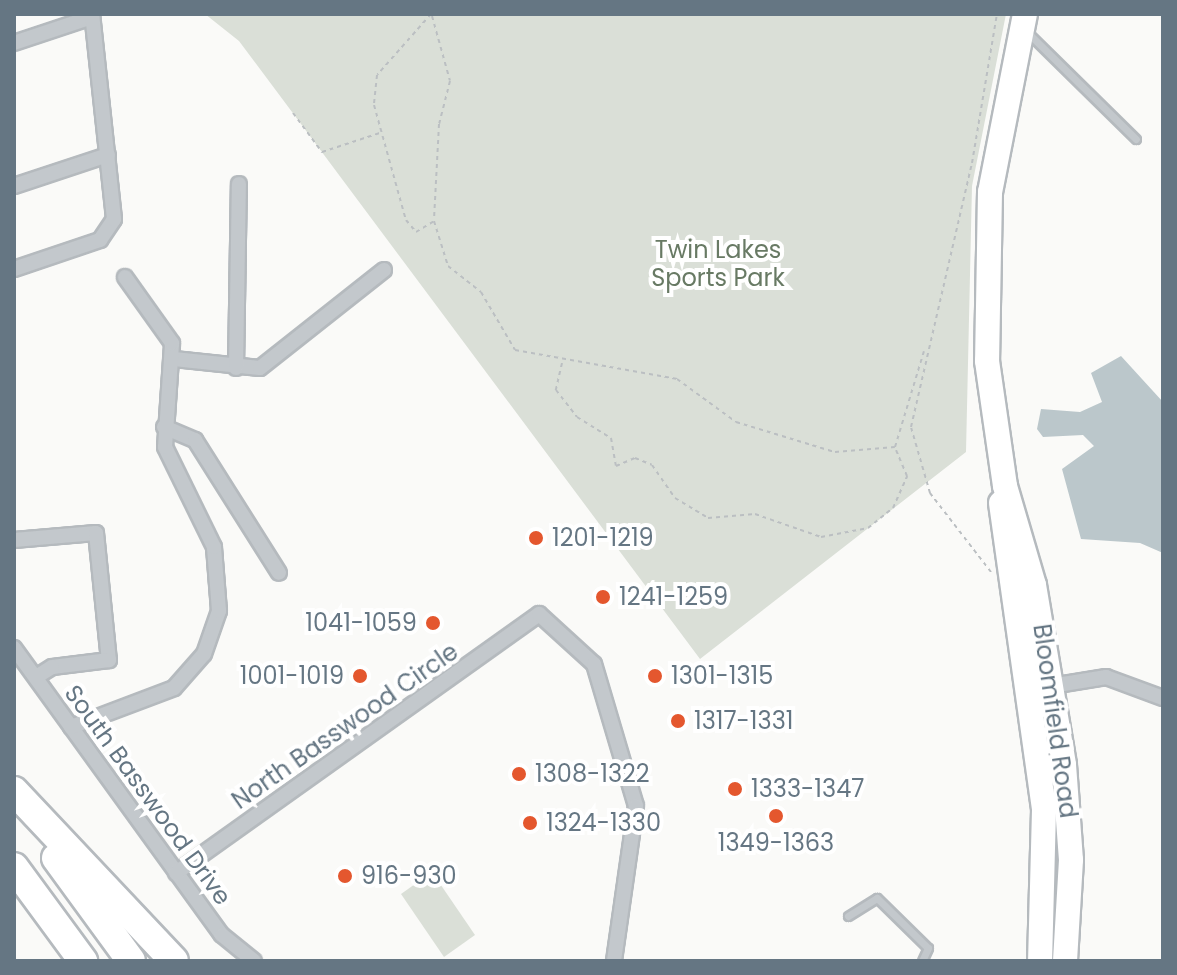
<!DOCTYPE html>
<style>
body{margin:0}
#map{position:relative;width:1177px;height:975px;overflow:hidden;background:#fafaf8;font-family:Poppins,sans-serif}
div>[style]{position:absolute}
.green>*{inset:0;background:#dadfd7}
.water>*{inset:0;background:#bbc7cb}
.path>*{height:2px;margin-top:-1px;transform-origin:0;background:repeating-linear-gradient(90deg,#bbbfc2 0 4px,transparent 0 8px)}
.roads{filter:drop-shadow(2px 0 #b5babe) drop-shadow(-2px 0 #b5babe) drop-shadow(0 2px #b5babe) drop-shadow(0 -2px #b5babe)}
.lane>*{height:7px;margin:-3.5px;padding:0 3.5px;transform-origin:3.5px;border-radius:3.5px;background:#c3c8cc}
.street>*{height:14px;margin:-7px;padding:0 7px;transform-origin:7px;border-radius:7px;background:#c3c8cc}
.primary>*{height:24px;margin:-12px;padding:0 12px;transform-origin:12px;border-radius:12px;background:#fff}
.highway>*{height:28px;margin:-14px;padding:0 14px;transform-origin:14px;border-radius:14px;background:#fff}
.dots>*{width:22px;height:22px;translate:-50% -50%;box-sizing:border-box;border:4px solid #fff;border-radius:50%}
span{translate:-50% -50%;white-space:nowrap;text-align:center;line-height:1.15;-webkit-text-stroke:8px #fff;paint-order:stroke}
.park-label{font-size:24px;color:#687a64}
.poi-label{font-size:24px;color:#657683}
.left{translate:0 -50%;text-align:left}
.right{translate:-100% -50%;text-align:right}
.street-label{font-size:24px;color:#657683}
.frame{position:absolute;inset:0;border:16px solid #657683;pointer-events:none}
</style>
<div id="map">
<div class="green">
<i style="clip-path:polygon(205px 14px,1006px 14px,972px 186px,966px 452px,700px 659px,239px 41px)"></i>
<i style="clip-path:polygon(432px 872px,475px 935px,444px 957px,401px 894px)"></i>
</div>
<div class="water">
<i style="clip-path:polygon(1121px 356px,1163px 402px,1163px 553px,1140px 543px,1081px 539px,1062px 469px,1094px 446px,1083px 435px,1043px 437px,1037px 429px,1041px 409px,1080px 412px,1102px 402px,1091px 373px)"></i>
</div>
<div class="path">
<i style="left:431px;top:14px;width:81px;rotate:131.5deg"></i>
<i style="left:377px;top:75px;width:30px;rotate:96deg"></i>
<i style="left:374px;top:105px;width:119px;rotate:74.5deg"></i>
<i style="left:406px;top:220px;width:16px;rotate:50deg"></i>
<i style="left:416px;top:232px;width:21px;rotate:-31deg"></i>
<i style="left:434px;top:221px;width:47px;rotate:72.7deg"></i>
<i style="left:448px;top:266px;width:42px;rotate:38.2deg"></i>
<i style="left:481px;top:292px;width:67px;rotate:59.6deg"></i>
<i style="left:515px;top:350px;width:165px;rotate:10.1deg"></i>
<i style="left:677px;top:379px;width:73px;rotate:36.1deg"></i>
<i style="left:736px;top:422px;width:103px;rotate:16.9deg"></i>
<i style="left:835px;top:452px;width:60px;rotate:-4.8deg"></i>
<i style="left:895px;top:447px;width:100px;rotate:-73.2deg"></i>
<i style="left:432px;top:16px;width:67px;rotate:74.5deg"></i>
<i style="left:450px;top:81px;width:44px;rotate:104.3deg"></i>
<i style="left:439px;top:124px;width:96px;rotate:93deg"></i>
<i style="left:293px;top:113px;width:49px;rotate:53.4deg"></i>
<i style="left:322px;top:152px;width:64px;rotate:-18.2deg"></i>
<i style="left:562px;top:363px;width:28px;rotate:103deg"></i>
<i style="left:556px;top:390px;width:34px;rotate:52deg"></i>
<i style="left:577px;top:417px;width:40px;rotate:32deg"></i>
<i style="left:611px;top:438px;width:28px;rotate:80deg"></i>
<i style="left:616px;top:466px;width:21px;rotate:-23deg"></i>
<i style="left:635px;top:458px;width:18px;rotate:22deg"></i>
<i style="left:652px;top:465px;width:40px;rotate:55.1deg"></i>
<i style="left:675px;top:498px;width:39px;rotate:31deg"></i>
<i style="left:708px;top:518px;width:47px;rotate:-4.9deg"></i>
<i style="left:755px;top:514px;width:70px;rotate:19.2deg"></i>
<i style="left:821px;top:537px;width:48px;rotate:-10.8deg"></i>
<i style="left:868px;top:528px;width:32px;rotate:-39deg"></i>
<i style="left:893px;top:508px;width:35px;rotate:-66deg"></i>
<i style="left:907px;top:476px;width:28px;rotate:-113deg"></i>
<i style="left:991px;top:572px;width:100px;rotate:-127.7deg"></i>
<i style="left:930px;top:493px;width:69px;rotate:-106.1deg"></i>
<i style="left:911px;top:427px;width:271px;rotate:-77deg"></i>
<i style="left:972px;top:163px;width:151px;rotate:-80.5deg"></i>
</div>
<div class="roads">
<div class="lane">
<i style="left:1026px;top:31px;width:154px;rotate:44.5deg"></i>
<i style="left:848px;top:916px;width:34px;rotate:-32deg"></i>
<i style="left:877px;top:898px;width:71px;rotate:44.4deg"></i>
<i style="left:928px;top:948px;width:14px;rotate:115deg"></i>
</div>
<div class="street">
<i style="left:14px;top:43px;width:82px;rotate:-18.4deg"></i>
<i style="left:14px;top:186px;width:99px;rotate:-18.3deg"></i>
<i style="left:14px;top:269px;width:91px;rotate:-18.6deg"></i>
<i style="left:100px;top:240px;width:25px;rotate:-56deg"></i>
<i style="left:114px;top:219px;width:206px;rotate:-96.1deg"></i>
<i style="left:174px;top:359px;width:86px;rotate:6deg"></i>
<i style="left:260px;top:368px;width:158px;rotate:-38.3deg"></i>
<i style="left:236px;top:368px;width:184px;rotate:-89.1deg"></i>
<i style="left:164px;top:427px;width:34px;rotate:23deg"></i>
<i style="left:195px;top:440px;width:157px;rotate:57.7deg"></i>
<i style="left:14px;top:540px;width:82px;rotate:-4.9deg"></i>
<i style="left:96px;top:533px;width:128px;rotate:84.2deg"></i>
<i style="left:109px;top:660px;width:57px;rotate:173deg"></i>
<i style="left:52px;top:667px;width:19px;rotate:148deg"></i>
<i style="left:14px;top:648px;width:354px;rotate:54.1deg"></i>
<i style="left:222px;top:935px;width:41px;rotate:39.1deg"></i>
<i style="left:1045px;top:687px;width:62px;rotate:-9.3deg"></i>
<i style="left:1106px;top:677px;width:61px;rotate:20.2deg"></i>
<i style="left:71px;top:727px;width:110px;rotate:-20.7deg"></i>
<i style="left:174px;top:688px;width:45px;rotate:-48.6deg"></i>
<i style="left:204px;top:654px;width:46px;rotate:-70.8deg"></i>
<i style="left:219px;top:611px;width:64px;rotate:-94.5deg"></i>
<i style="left:214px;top:547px;width:111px;rotate:-116.1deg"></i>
<i style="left:165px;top:447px;width:104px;rotate:-86.1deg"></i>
<i style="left:172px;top:343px;width:81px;rotate:-125.5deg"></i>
<i style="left:176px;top:873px;width:446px;rotate:-35.5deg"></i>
<i style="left:539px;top:614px;width:74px;rotate:42.3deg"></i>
<i style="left:594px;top:664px;width:148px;rotate:73.5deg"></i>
<i style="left:636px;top:806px;width:157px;rotate:98.1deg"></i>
</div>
<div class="primary">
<i style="left:1025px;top:14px;width:181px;rotate:101.1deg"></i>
<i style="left:990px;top:192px;width:169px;rotate:91deg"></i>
<i style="left:987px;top:361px;width:126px;rotate:81.8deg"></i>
<i style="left:1005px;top:486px;width:103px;rotate:73.7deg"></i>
<i style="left:1034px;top:585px;width:182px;rotate:80.5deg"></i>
<i style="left:1064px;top:765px;width:95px;rotate:85.8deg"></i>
<i style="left:1071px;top:860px;width:101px;rotate:93.4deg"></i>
<i style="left:1001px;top:503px;width:310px;rotate:82deg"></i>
<i style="left:1044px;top:810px;width:151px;rotate:91.5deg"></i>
</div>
<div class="highway">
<i style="left:14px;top:791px;width:233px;rotate:46.7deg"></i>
<i style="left:56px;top:858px;width:127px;rotate:53.9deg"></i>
<i style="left:14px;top:867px;width:117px;rotate:53.7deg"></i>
</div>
</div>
<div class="dots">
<i style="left:536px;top:538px;background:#e4572e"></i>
<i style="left:603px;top:597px;background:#e4572e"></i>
<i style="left:433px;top:623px;background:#e4572e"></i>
<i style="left:360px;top:676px;background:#e4572e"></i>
<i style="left:655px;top:676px;background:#e4572e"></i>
<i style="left:678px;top:721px;background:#e4572e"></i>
<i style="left:519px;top:774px;background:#e4572e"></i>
<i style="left:735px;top:789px;background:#e4572e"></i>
<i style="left:776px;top:816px;background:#e4572e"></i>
<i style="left:530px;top:823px;background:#e4572e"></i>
<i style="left:345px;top:876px;background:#e4572e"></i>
</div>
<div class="park-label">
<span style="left:718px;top:264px">Twin Lakes<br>Sports Park</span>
</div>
<div class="poi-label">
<span class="left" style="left:552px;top:538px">1201-1219</span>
<span class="left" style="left:619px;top:597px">1241-1259</span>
<span class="right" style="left:417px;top:623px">1041-1059</span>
<span class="right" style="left:344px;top:676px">1001-1019</span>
<span class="left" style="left:671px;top:676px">1301-1315</span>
<span class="left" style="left:694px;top:721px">1317-1331</span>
<span class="left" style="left:535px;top:774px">1308-1322</span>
<span class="left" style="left:751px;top:789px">1333-1347</span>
<span class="left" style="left:546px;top:823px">1324-1330</span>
<span style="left:776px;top:843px">1349-1363</span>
<span class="left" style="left:361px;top:876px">916-930</span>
</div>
<div class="street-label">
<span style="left:1055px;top:721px;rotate:82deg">Bloomfield Road</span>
<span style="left:345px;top:726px;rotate:-35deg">North Basswood Circle</span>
<span style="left:148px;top:795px;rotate:54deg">South Basswood Drive</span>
</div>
<div class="frame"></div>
</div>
